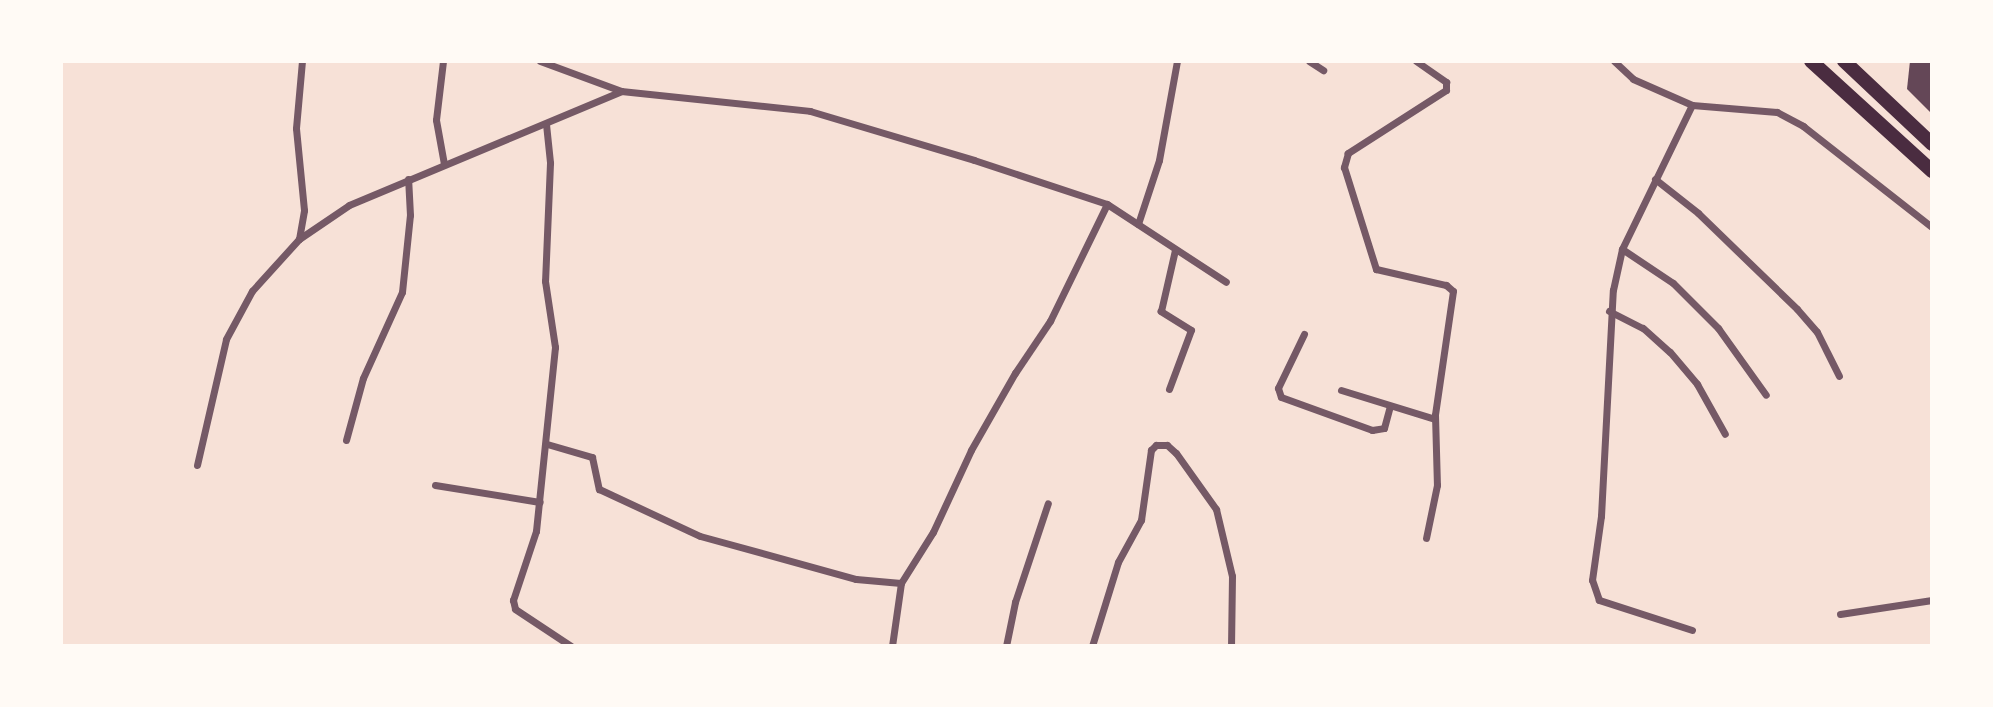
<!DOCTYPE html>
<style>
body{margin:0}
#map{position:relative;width:1993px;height:707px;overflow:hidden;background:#f7e1d7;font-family:"Exo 2",sans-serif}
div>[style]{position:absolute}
.building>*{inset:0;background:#644757}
.minor>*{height:7px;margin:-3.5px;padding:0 3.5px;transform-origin:3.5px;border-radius:3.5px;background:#755966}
.trunk>*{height:14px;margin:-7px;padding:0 7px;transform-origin:7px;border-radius:7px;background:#4a2c40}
span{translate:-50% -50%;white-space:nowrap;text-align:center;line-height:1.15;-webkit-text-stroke:5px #fffaf5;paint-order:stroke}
.frame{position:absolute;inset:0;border:63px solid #fffaf5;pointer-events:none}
</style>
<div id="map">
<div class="building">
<i style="clip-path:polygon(1910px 61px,1932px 61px,1932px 114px,1907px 89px)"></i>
</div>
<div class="minor">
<i style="left:443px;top:61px;width:59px;rotate:96.8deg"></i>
<i style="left:436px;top:120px;width:45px;rotate:79.7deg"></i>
<i style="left:540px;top:61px;width:86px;rotate:20.3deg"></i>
<i style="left:621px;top:91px;width:190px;rotate:6deg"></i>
<i style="left:810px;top:111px;width:171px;rotate:16.6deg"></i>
<i style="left:974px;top:160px;width:140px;rotate:18.3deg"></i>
<i style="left:1107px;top:204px;width:142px;rotate:33.2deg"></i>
<i style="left:1309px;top:61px;width:17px;rotate:33deg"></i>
<i style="left:1416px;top:61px;width:37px;rotate:35deg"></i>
<i style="left:1446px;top:82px;width:8px;rotate:90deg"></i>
<i style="left:1446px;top:90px;width:117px;rotate:147.3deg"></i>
<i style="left:1348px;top:153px;width:15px;rotate:106deg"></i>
<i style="left:1344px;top:167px;width:107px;rotate:72.6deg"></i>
<i style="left:1376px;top:269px;width:72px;rotate:12.9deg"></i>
<i style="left:1446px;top:285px;width:9px;rotate:41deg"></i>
<i style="left:1453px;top:291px;width:125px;rotate:98.3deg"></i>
<i style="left:1435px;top:415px;width:70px;rotate:88.4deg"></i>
<i style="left:1437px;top:485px;width:54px;rotate:101.7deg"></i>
<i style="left:1614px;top:61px;width:26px;rotate:43deg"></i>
<i style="left:1633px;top:79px;width:64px;rotate:23.8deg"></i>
<i style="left:1692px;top:105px;width:85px;rotate:4.7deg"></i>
<i style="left:1777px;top:112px;width:30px;rotate:28deg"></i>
<i style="left:1803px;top:126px;width:164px;rotate:38.1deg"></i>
<i style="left:546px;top:124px;width:39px;rotate:84deg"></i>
<i style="left:550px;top:163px;width:118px;rotate:92.4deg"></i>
<i style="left:545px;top:281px;width:67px;rotate:81.4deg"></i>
<i style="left:555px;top:347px;width:185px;rotate:95.9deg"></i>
<i style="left:536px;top:531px;width:73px;rotate:108.4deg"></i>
<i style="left:513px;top:600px;width:9px;rotate:77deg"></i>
<i style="left:515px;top:609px;width:67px;rotate:33.5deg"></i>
<i style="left:1655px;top:179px;width:55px;rotate:38.3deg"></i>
<i style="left:1698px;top:213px;width:138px;rotate:44.1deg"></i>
<i style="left:1797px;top:309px;width:30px;rotate:49deg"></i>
<i style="left:1817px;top:332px;width:49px;rotate:63.4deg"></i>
<i style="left:1138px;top:224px;width:67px;rotate:-71.8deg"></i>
<i style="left:1159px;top:160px;width:101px;rotate:-79.7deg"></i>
<i style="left:299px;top:239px;width:29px;rotate:-80deg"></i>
<i style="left:304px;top:210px;width:82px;rotate:-95.6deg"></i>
<i style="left:296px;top:128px;width:67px;rotate:-84.9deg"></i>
<i style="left:1622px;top:249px;width:61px;rotate:33.7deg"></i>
<i style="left:1673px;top:283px;width:64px;rotate:45deg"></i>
<i style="left:1718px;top:328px;width:82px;rotate:54.4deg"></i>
<i style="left:1609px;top:311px;width:38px;rotate:27deg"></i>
<i style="left:1643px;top:328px;width:36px;rotate:42deg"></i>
<i style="left:1670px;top:352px;width:42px;rotate:49.8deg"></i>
<i style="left:1697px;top:384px;width:57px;rotate:60.8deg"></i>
<i style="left:1304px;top:334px;width:60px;rotate:115.7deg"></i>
<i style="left:1278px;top:388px;width:9px;rotate:72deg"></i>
<i style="left:1281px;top:397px;width:97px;rotate:19.9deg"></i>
<i style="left:1372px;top:430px;width:12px;rotate:-9deg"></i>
<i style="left:1384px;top:428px;width:23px;rotate:-75deg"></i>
<i style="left:1169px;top:389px;width:63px;rotate:-69.6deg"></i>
<i style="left:1191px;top:330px;width:36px;rotate:-148deg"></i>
<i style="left:1161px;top:311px;width:63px;rotate:-77.1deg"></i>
<i style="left:1341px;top:390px;width:98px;rotate:17.1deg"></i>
<i style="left:346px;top:440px;width:64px;rotate:-74.7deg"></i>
<i style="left:363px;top:378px;width:94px;rotate:-65.6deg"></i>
<i style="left:402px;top:292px;width:77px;rotate:-84.1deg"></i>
<i style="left:410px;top:215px;width:36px;rotate:-93deg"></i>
<i style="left:547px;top:444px;width:47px;rotate:16.1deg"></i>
<i style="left:592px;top:457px;width:33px;rotate:78deg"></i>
<i style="left:599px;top:489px;width:111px;rotate:25deg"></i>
<i style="left:700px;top:536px;width:162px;rotate:15.4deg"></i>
<i style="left:856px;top:579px;width:45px;rotate:5.1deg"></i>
<i style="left:197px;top:465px;width:129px;rotate:-77deg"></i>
<i style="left:226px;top:339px;width:55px;rotate:-61.6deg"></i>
<i style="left:252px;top:291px;width:70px;rotate:-47.9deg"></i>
<i style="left:299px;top:239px;width:60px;rotate:-34.2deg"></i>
<i style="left:349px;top:205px;width:295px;rotate:-22.7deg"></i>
<i style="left:435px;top:485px;width:106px;rotate:9.2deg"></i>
<i style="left:1840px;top:614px;width:93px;rotate:-8.7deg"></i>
<i style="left:1692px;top:630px;width:98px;rotate:-162.1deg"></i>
<i style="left:1599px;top:600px;width:21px;rotate:-109deg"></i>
<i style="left:1592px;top:580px;width:65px;rotate:-82deg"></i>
<i style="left:1601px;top:516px;width:226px;rotate:-87deg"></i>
<i style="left:1613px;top:290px;width:42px;rotate:-77.6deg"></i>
<i style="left:1622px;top:249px;width:160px;rotate:-64.1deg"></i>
<i style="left:892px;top:646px;width:64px;rotate:-81.9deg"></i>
<i style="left:901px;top:583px;width:60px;rotate:-57.9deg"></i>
<i style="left:933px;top:532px;width:90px;rotate:-65.1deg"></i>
<i style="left:971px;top:450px;width:89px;rotate:-60.3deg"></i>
<i style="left:1015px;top:373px;width:63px;rotate:-56.1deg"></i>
<i style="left:1050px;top:321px;width:130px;rotate:-64deg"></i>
<i style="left:1006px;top:646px;width:45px;rotate:-78.4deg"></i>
<i style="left:1015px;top:602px;width:104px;rotate:-71.6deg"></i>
<i style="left:1092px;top:646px;width:88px;rotate:-72.8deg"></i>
<i style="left:1118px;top:562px;width:48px;rotate:-61.3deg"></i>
<i style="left:1141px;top:520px;width:71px;rotate:-81.9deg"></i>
<i style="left:1151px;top:450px;width:7px;rotate:-45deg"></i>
<i style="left:1156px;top:445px;width:11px"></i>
<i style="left:1167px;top:445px;width:12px;rotate:42deg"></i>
<i style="left:1176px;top:453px;width:69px;rotate:54.5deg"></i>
<i style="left:1216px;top:509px;width:69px;rotate:76.6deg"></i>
<i style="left:1232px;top:576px;width:70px;rotate:90.8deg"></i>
</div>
<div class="trunk">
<i style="left:1811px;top:61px;width:164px;rotate:42.3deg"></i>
<i style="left:1844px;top:61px;width:121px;rotate:43.3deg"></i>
</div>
<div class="frame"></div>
</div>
